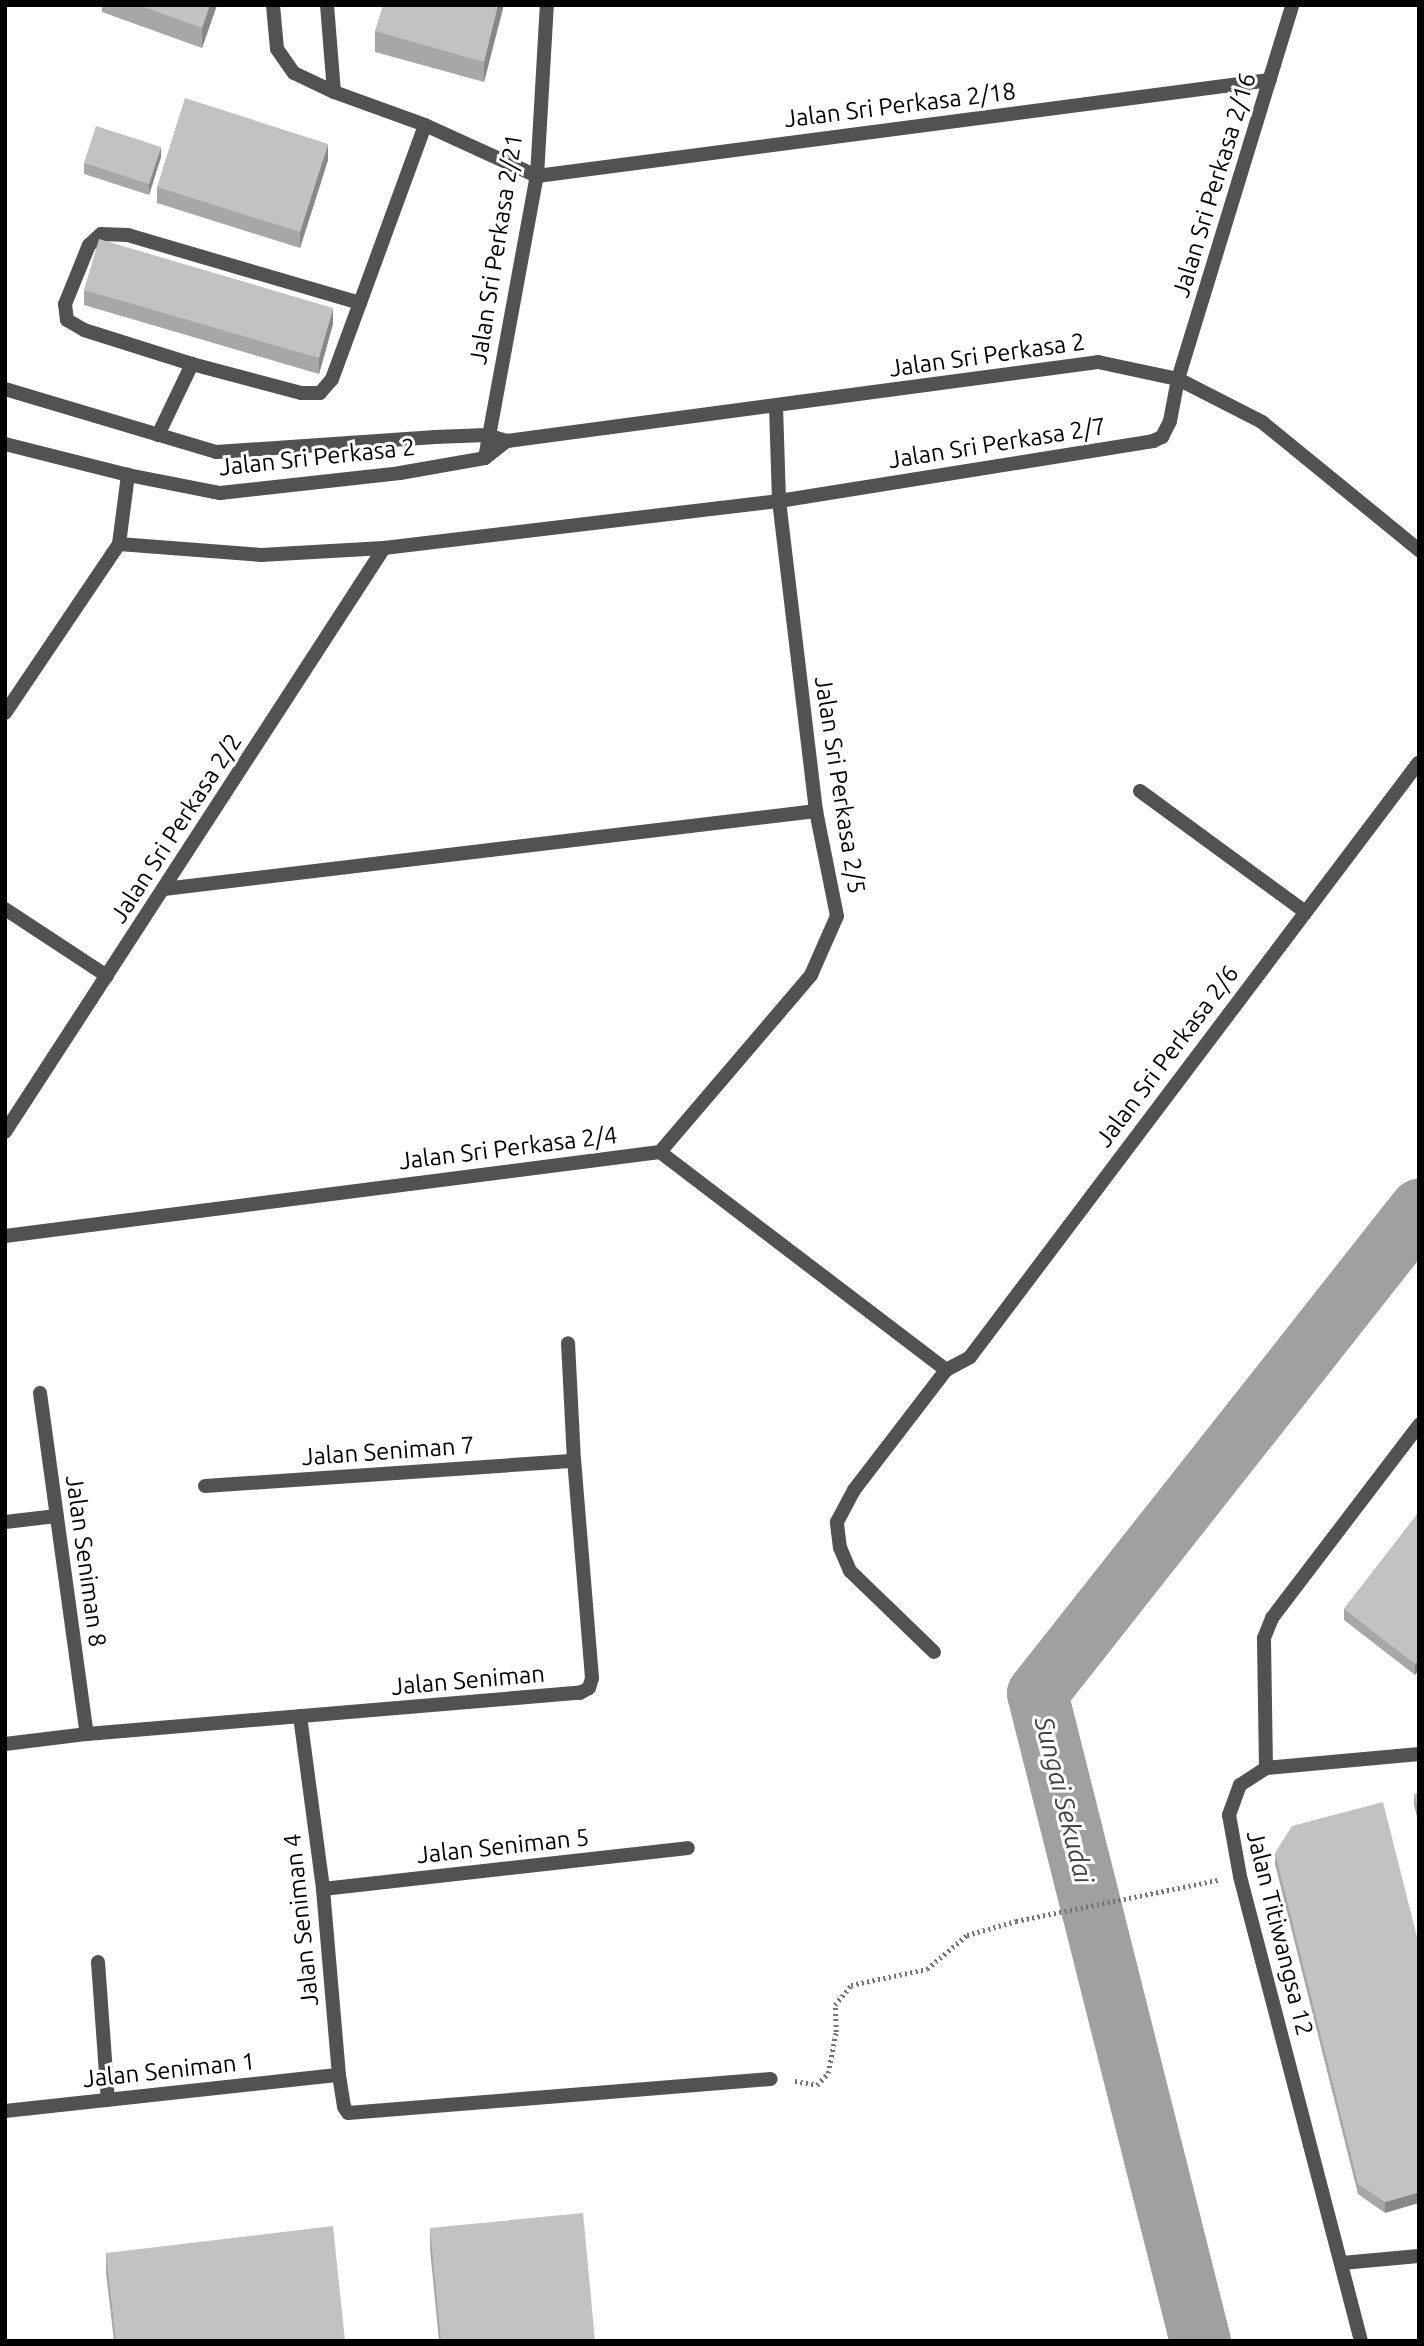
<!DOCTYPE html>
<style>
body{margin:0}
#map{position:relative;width:1424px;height:2346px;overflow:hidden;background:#fff;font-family:Ubuntu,sans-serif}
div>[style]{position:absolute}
.river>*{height:61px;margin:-30.5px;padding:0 30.5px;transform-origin:30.5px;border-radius:30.5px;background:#a0a0a0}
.path>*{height:4.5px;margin-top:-2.25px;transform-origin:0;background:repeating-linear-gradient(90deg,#747474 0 2px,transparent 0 5.5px)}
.service>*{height:14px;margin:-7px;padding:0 7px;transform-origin:7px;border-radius:7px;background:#525252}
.minor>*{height:14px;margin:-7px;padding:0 7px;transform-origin:7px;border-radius:7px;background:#525252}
.tertiary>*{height:14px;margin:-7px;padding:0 7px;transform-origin:7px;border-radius:7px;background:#525252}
.wall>*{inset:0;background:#a7a7a7}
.shaded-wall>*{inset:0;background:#888}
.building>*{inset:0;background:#c2c2c2}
span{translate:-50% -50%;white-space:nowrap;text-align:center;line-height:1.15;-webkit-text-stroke:6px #fff;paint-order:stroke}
.street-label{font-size:24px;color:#000}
.water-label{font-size:26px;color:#414141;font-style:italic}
.frame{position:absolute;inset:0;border:7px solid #000;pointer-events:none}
</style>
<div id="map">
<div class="river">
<i style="left:1200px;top:2341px;width:668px;rotate:-104.12deg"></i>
<i style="left:1037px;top:1693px;width:617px;rotate:-51.72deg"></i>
</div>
<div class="path">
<i style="left:795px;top:2081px;width:22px;rotate:10deg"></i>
<i style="left:817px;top:2085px;width:16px;rotate:-47deg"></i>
<i style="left:828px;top:2073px;width:42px;rotate:-79deg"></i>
<i style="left:836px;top:2032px;width:27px;rotate:-92deg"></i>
<i style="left:835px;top:2005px;width:26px;rotate:-51deg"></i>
<i style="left:851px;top:1985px;width:78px;rotate:-11.9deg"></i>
<i style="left:927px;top:1969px;width:52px;rotate:-40.4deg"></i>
<i style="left:967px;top:1935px;width:51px;rotate:-15.9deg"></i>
<i style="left:1016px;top:1921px;width:206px;rotate:-11.5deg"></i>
</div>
<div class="service">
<i style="left:360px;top:303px;width:242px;rotate:-163.7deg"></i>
<i style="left:128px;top:235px;width:27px;rotate:-178deg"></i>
<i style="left:101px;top:234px;width:16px;rotate:137deg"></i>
<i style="left:89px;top:245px;width:64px;rotate:112.1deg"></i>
<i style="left:65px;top:304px;width:16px;rotate:83deg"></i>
<i style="left:67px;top:320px;width:20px;rotate:30deg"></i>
<i style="left:84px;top:330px;width:113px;rotate:17.5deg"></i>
<i style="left:192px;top:364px;width:113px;rotate:14.9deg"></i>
<i style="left:301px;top:393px;width:19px"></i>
<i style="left:320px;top:393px;width:18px;rotate:-49deg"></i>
<i style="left:332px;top:379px;width:81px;rotate:-69.8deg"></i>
<i style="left:360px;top:303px;width:189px;rotate:-69.9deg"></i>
<i style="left:158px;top:435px;width:79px;rotate:-64.4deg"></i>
<i style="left:5px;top:909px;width:122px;rotate:33.3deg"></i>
<i style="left:934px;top:1652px;width:117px;rotate:-136deg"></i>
<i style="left:850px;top:1571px;width:25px;rotate:-113deg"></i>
<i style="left:840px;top:1548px;width:26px;rotate:-97deg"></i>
<i style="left:837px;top:1522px;width:36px;rotate:-62deg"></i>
<i style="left:854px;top:1490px;width:151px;rotate:-52.5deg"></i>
</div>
<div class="minor">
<i style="left:273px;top:5px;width:44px;rotate:84.8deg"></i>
<i style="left:277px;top:49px;width:29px;rotate:55deg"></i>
<i style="left:294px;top:73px;width:44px;rotate:25.4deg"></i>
<i style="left:334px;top:92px;width:97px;rotate:19.9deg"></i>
<i style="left:425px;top:125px;width:123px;rotate:24.5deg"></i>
<i style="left:537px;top:176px;width:739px;rotate:-7.46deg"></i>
<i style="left:327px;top:5px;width:87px;rotate:85.4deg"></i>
<i style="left:485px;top:458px;width:287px;rotate:-79.6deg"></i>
<i style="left:537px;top:176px;width:171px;rotate:-86.7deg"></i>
<i style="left:119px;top:544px;width:142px;rotate:4.4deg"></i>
<i style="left:261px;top:555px;width:123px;rotate:-3.3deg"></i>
<i style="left:384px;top:548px;width:398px;rotate:-6.8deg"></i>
<i style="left:779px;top:501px;width:379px;rotate:-9.1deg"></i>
<i style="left:1153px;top:441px;width:10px;rotate:-24deg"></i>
<i style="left:1162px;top:437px;width:18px;rotate:-63deg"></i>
<i style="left:1170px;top:421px;width:43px;rotate:-79.2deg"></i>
<i style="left:1178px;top:379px;width:391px;rotate:-73deg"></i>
<i style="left:5px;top:713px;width:204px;rotate:-56deg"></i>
<i style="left:119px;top:544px;width:70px;rotate:-82.6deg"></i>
<i style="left:1140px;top:791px;width:203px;rotate:36.2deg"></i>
<i style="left:164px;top:889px;width:657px;rotate:-6.82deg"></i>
<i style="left:5px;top:1132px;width:696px;rotate:-57.02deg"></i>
<i style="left:660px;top:1152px;width:233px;rotate:-49.5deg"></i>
<i style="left:811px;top:975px;width:64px;rotate:-66.2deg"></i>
<i style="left:837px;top:916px;width:107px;rotate:-101.3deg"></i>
<i style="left:816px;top:811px;width:312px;rotate:-96.8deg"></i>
<i style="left:779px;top:501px;width:94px;rotate:-91.8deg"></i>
<i style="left:5px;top:1236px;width:660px;rotate:-7.31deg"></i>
<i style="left:660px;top:1152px;width:360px;rotate:37.3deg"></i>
<i style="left:946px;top:1370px;width:27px;rotate:-28deg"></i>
<i style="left:970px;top:1357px;width:745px;rotate:-52.96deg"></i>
<i style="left:40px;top:1393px;width:344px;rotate:82.2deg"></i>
<i style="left:205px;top:1486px;width:370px;rotate:-3.9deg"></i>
<i style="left:5px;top:1522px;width:52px;rotate:-6.6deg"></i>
<i style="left:300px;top:1716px;width:175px;rotate:82.4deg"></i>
<i style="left:323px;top:1889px;width:187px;rotate:85.1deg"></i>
<i style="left:339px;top:2075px;width:32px;rotate:81deg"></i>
<i style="left:344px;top:2107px;width:7px;rotate:56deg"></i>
<i style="left:348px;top:2113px;width:424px;rotate:-4.6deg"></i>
<i style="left:5px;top:1744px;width:83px;rotate:-7deg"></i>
<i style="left:87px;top:1734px;width:495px;rotate:-4.8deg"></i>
<i style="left:580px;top:1693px;width:10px;rotate:-29deg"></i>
<i style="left:589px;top:1688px;width:10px;rotate:-73deg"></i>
<i style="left:592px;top:1678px;width:218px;rotate:-94.7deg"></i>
<i style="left:574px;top:1461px;width:118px;rotate:-92.9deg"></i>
<i style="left:1266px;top:1768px;width:130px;rotate:-90.9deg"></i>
<i style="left:1264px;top:1638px;width:22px;rotate:-68deg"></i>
<i style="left:1272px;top:1618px;width:243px;rotate:-52.7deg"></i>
<i style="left:323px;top:1889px;width:367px;rotate:-6.4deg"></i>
<i style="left:98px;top:1962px;width:138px;rotate:85.9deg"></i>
<i style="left:5px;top:2111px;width:336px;rotate:-6.2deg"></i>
<i style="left:1342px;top:2263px;width:77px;rotate:-5.2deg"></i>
<i style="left:1361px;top:2341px;width:480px;rotate:-104.6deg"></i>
<i style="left:1240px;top:1876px;width:62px;rotate:-100.2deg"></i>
<i style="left:1229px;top:1815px;width:32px;rotate:-70deg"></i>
<i style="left:1240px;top:1785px;width:31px;rotate:-33deg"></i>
<i style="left:1266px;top:1768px;width:154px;rotate:-5.2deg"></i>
</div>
<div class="tertiary">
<i style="left:5px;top:389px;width:220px;rotate:16.6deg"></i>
<i style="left:216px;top:452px;width:220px;rotate:-3.9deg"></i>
<i style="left:435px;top:437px;width:52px;rotate:-2.2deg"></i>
<i style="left:487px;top:435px;width:21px;rotate:17deg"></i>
<i style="left:507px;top:441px;width:596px;rotate:-7.61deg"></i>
<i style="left:1098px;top:362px;width:82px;rotate:12deg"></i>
<i style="left:1178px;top:379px;width:94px;rotate:27.1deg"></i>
<i style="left:1262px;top:422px;width:203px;rotate:39.2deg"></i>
<i style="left:5px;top:444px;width:127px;rotate:14.1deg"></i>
<i style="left:128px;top:475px;width:94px;rotate:11.1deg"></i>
<i style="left:220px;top:493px;width:181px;rotate:-6.3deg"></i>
<i style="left:400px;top:473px;width:86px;rotate:-10deg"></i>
<i style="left:485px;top:458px;width:28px;rotate:-38deg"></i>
</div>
<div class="wall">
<i style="clip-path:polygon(102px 5px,217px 5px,202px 48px,102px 12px)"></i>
<i style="clip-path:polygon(503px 5px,484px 82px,375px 52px,375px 31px)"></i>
<i style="clip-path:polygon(161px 157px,149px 195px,84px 174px,84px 163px)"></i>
<i style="clip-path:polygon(328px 160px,300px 248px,157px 203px,157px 187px)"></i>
<i style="clip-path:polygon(84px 290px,333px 324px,319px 374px,84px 305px)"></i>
<i style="clip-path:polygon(1419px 1512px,1415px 1675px,1344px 1620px,1344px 1609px)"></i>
<i style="clip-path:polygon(1419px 1793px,1419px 1825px,1414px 1805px,1414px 1794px)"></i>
<i style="clip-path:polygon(1275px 1853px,1419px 1945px,1385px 2213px,1358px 2194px,1275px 1864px)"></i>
<i style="clip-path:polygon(430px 2228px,595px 2341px,439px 2341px,430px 2249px)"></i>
<i style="clip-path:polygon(106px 2253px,345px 2341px,114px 2341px,106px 2273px)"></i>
</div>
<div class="shaded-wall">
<i style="clip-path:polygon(210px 5px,217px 5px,202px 48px,202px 28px)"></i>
<i style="clip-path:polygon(498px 5px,503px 5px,503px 9px,484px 82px,484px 62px)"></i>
<i style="clip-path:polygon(328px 144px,328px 160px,300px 248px,300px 232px)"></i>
<i style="clip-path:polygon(161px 147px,161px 157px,149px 195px,149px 184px)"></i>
<i style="clip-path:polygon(333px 308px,333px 324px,319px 374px,319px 358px)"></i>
<i style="clip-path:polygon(1419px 1659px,1419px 1670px,1415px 1675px,1415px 1664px)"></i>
<i style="clip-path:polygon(1419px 2192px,1419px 2203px,1385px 2213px,1385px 2202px)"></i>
</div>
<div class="building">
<i style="clip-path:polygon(139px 5px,210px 5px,202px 28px)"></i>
<i style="clip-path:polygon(383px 5px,498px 5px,484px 62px,375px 31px)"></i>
<i style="clip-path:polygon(185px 98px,328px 144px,300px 232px,157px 187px)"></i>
<i style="clip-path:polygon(96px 126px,161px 147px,149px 184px,84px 163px)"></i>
<i style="clip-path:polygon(99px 239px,333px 308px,319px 358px,84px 290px)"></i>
<i style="clip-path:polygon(1419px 1512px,1419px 1659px,1415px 1664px,1344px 1609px)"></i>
<i style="clip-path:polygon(1419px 1793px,1419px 1815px,1414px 1794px)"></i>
<i style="clip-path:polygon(1383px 1802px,1419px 1945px,1419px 2192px,1385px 2202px,1358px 2184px,1275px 1853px,1292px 1826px)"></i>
<i style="clip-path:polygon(583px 2213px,595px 2341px,441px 2341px,430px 2228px)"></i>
<i style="clip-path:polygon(333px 2226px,345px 2341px,116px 2341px,106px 2253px)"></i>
</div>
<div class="street-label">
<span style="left:900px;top:105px;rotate:-7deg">Jalan Sri Perkasa 2/18</span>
<span style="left:1214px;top:185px;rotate:-73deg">Jalan Sri Perkasa 2/16</span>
<span style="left:496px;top:249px;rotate:-81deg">Jalan Sri Perkasa 2/21</span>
<span style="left:987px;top:355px;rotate:-8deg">Jalan Sri Perkasa 2</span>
<span style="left:997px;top:443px;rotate:-9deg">Jalan Sri Perkasa 2/7</span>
<span style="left:317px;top:457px;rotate:-6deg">Jalan Sri Perkasa 2</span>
<span style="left:840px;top:785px;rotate:81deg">Jalan Sri Perkasa 2/5</span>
<span style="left:176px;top:828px;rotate:-57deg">Jalan Sri Perkasa 2/2</span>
<span style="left:1167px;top:1056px;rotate:-53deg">Jalan Sri Perkasa 2/6</span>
<span style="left:508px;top:1148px;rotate:-7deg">Jalan Sri Perkasa 2/4</span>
<span style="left:388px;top:1451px;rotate:-4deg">Jalan Seniman 7</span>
<span style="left:86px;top:1561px;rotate:82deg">Jalan Seniman 8</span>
<span style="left:468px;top:1680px;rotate:-5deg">Jalan Seniman</span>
<span style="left:503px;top:1846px;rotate:-6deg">Jalan Seniman 5</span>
<span style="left:301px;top:1920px;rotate:-96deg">Jalan Seniman 4</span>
<span style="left:1280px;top:1933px;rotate:76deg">Jalan Titiwangsa 12</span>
<span style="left:169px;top:2070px;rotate:-6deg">Jalan Seniman 1</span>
</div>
<div class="water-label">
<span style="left:1064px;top:1800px;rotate:76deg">Sungai Sekudai</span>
</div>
<div class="frame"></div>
</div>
